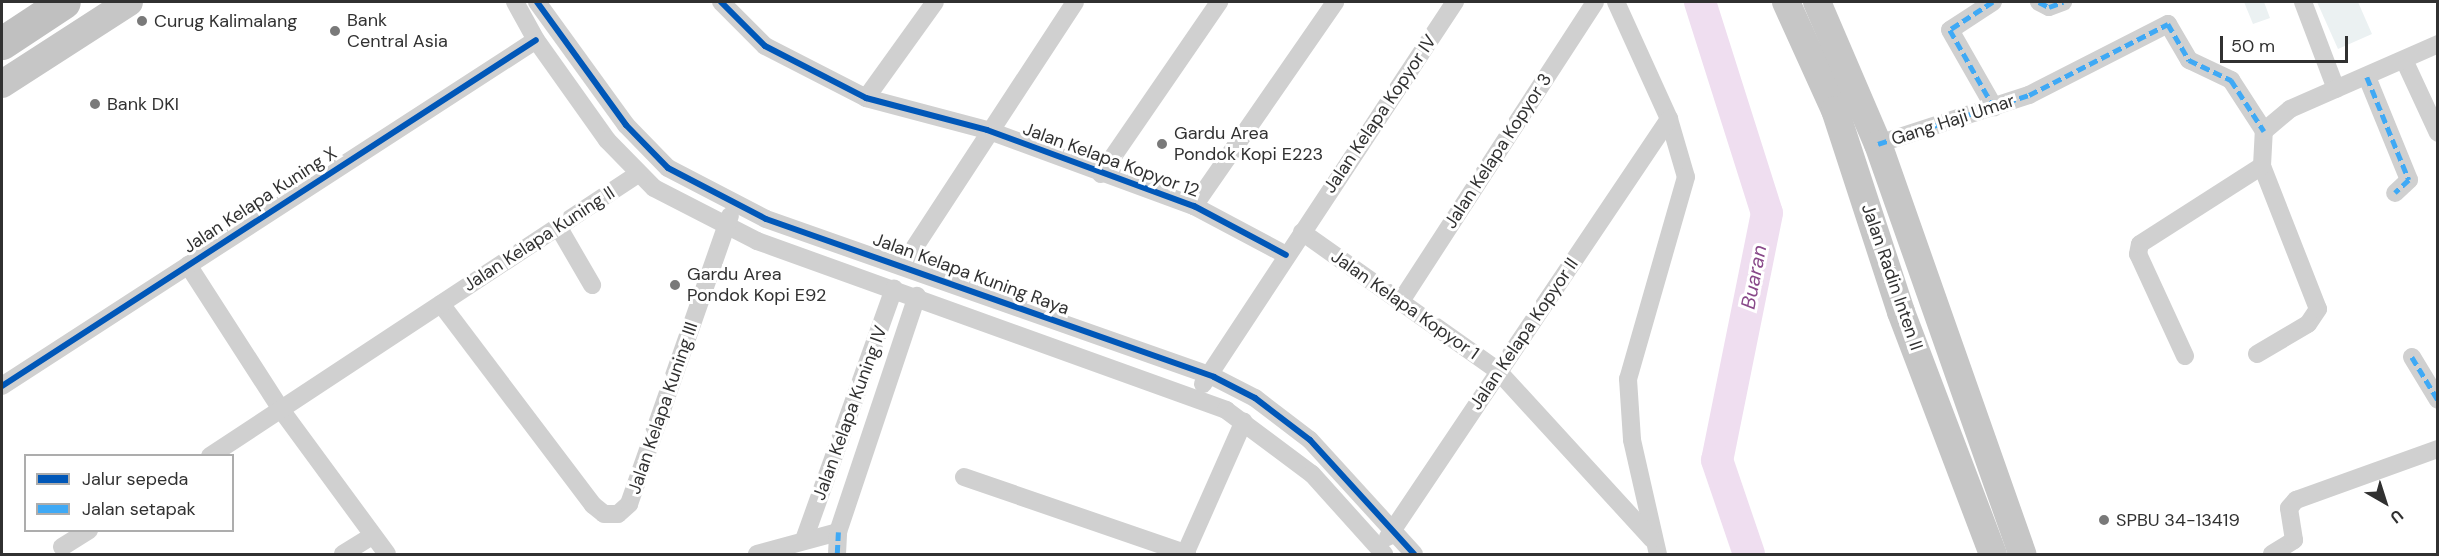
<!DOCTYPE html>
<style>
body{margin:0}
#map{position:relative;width:2439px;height:556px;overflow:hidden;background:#fff;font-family:"DM Sans",sans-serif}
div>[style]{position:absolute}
.green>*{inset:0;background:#ebf1f2}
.river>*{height:32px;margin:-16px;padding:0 16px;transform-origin:16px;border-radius:16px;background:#efdef0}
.minor>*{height:18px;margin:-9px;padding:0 9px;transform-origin:9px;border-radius:9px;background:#d0d0d0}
.primary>*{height:28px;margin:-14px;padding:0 14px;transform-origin:14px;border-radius:14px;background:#c6c6c6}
.motorway>*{height:33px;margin:-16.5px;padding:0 16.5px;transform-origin:16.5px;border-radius:16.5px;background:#c0c0c0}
.quiet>*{height:4.5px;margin-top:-2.25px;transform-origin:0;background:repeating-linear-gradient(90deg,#3fa9f5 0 9px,transparent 0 13.5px)}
.cycleway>*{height:6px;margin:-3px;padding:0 3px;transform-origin:3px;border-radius:3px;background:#0057b8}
.dots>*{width:16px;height:16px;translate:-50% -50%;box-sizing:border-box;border:3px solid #fff;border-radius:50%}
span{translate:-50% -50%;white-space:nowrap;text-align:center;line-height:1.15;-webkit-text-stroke:6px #fff;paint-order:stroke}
.poi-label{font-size:18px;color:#313131}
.left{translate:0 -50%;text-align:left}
.street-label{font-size:18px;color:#313131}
.water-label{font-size:20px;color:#884889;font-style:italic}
.frame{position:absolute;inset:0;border:3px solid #313131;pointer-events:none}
.legend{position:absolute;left:24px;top:454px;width:210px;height:78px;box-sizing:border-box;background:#fff;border:2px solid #adadad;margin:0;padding:8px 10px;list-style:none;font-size:18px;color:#313131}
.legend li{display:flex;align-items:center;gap:12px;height:30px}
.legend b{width:30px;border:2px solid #adadad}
.north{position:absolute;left:2355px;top:472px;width:60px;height:60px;-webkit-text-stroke:4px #fff;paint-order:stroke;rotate:141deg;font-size:16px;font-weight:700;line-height:24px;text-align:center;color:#313131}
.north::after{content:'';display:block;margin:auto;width:21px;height:27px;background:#313131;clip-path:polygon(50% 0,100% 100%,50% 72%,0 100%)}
.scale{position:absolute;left:2220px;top:36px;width:128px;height:27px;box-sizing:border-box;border:3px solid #313131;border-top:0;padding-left:8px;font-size:18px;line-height:21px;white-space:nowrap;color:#313131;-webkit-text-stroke:4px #fff;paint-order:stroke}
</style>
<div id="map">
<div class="green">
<i style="clip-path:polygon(2244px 2px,2264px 2px,2270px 18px,2253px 24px)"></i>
<i style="clip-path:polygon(2317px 2px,2358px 2px,2372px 34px,2338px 49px)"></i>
</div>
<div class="river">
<i style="left:1700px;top:2px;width:221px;rotate:72.4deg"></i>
<i style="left:1767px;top:213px;width:252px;rotate:101.4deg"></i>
<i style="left:1717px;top:460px;width:99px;rotate:71.2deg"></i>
</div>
<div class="minor">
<i style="left:515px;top:2px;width:43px;rotate:61.1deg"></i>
<i style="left:536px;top:40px;width:123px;rotate:54.6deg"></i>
<i style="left:607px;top:140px;width:67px;rotate:45.6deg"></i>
<i style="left:654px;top:188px;width:116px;rotate:27.2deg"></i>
<i style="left:757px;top:241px;width:499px;rotate:19.8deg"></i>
<i style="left:1226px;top:410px;width:107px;rotate:36.7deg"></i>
<i style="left:1312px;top:474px;width:108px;rotate:48deg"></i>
<i style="left:537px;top:2px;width:152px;rotate:54.1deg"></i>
<i style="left:626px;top:125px;width:60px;rotate:45.7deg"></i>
<i style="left:668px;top:168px;width:110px;rotate:27.5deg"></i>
<i style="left:766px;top:219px;width:475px;rotate:19.4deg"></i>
<i style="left:1214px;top:377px;width:46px;rotate:27.1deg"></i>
<i style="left:1255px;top:398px;width:69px;rotate:37.4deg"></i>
<i style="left:1310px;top:440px;width:154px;rotate:47.6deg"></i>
<i style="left:721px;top:2px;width:62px;rotate:45deg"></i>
<i style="left:765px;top:46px;width:114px;rotate:27.2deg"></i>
<i style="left:866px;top:98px;width:125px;rotate:14.8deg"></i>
<i style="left:987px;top:130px;width:221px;rotate:20.2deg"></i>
<i style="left:1194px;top:206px;width:104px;rotate:28deg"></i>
<i style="left:1616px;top:2px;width:128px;rotate:65.6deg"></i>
<i style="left:1669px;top:119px;width:60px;rotate:73.7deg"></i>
<i style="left:1686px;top:177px;width:210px;rotate:106deg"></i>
<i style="left:1628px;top:379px;width:61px;rotate:86.2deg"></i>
<i style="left:1632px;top:440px;width:117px;rotate:77.2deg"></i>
<i style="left:1993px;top:2px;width:51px;rotate:146.9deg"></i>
<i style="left:1950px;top:30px;width:89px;rotate:60.3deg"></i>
<i style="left:2039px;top:2px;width:11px;rotate:27deg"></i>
<i style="left:2049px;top:7px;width:15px;rotate:-20deg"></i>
<i style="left:2303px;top:2px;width:93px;rotate:69.2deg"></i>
<i style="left:2405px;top:62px;width:78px;rotate:65.1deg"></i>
<i style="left:2367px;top:77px;width:111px;rotate:67.8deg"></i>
<i style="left:2409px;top:180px;width:19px;rotate:137deg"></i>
<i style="left:866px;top:98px;width:118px;rotate:-54.3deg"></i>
<i style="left:1878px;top:144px;width:159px;rotate:-18deg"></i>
<i style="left:2029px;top:95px;width:156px;rotate:-27.1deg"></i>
<i style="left:2168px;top:24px;width:42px;rotate:59.7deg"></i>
<i style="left:2189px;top:60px;width:47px;rotate:25.5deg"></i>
<i style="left:2231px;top:80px;width:61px;rotate:57.1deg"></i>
<i style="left:1101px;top:174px;width:209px;rotate:-55.5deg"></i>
<i style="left:1194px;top:206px;width:248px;rotate:-55.3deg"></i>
<i style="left:559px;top:228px;width:66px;rotate:59.9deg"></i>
<i style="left:1302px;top:232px;width:240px;rotate:35.3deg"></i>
<i style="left:1498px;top:371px;width:228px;rotate:47.5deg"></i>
<i style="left:188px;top:265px;width:174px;rotate:57.2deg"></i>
<i style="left:282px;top:411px;width:177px;rotate:53.7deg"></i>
<i style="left:903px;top:265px;width:314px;rotate:-56.8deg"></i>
<i style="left:1401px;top:301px;width:356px;rotate:-57deg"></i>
<i style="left:441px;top:304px;width:252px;rotate:52.9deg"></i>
<i style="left:593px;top:505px;width:14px;rotate:39deg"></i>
<i style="left:604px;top:514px;width:14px"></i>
<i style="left:618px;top:514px;width:15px;rotate:-42deg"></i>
<i style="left:629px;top:504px;width:305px;rotate:-70.7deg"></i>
<i style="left:2257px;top:354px;width:59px;rotate:-30.5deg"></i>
<i style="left:2308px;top:324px;width:18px;rotate:-56deg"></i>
<i style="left:2318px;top:309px;width:154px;rotate:-111.4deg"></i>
<i style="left:2262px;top:166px;width:35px;rotate:-87deg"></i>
<i style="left:2264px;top:131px;width:34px;rotate:-40deg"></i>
<i style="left:2290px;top:109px;width:162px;rotate:-23.7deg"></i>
<i style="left:2185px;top:356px;width:112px;rotate:-114.7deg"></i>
<i style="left:2138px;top:254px;width:10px;rotate:-79deg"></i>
<i style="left:2140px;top:244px;width:145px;rotate:-32.6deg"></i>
<i style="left:2412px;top:357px;width:50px;rotate:58.8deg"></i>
<i style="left:1203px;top:384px;width:458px;rotate:-56.6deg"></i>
<i style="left:2px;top:386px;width:636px;rotate:-32.94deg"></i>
<i style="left:210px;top:456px;width:513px;rotate:-33.38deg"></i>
<i style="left:964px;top:477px;width:236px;rotate:19deg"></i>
<i style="left:805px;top:537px;width:264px;rotate:-70.3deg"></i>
<i style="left:1388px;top:537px;width:504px;rotate:-56.09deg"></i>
<i style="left:62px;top:547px;width:32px;rotate:-32deg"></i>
<i style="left:343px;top:554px;width:32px;rotate:-32deg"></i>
<i style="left:757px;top:554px;width:84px;rotate:-15.2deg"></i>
<i style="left:837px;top:554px;width:22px;rotate:-87deg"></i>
<i style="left:838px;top:532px;width:249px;rotate:-71.5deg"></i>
<i style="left:1185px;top:554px;width:145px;rotate:-66.1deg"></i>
<i style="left:2272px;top:554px;width:26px;rotate:-32deg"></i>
<i style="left:2294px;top:540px;width:32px;rotate:-99deg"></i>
<i style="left:2289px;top:508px;width:11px;rotate:-49deg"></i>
<i style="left:2296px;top:500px;width:151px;rotate:-19.8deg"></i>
</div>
<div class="primary">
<i style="left:1786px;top:2px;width:119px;rotate:65.6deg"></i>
<i style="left:1835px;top:110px;width:213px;rotate:71.9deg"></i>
<i style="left:1901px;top:312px;width:259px;rotate:69.2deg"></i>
<i style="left:1817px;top:2px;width:155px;rotate:66.8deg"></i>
<i style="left:1878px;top:144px;width:435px;rotate:70.6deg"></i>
<i style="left:2px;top:84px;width:151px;rotate:-32.8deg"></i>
</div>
<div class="motorway">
<i style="left:2px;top:43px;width:74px;rotate:-33.5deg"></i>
</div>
<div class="quiet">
<i style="left:1993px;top:2px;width:51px;rotate:146.9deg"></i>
<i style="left:1950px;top:30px;width:89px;rotate:60.3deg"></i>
<i style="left:2039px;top:2px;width:11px;rotate:27deg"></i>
<i style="left:2049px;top:7px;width:15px;rotate:-20deg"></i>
<i style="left:2367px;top:77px;width:111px;rotate:67.8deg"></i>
<i style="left:2409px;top:180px;width:19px;rotate:137deg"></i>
<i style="left:1878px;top:144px;width:159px;rotate:-18deg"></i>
<i style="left:2029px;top:95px;width:156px;rotate:-27.1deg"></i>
<i style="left:2168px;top:24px;width:42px;rotate:59.7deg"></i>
<i style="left:2189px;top:60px;width:47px;rotate:25.5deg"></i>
<i style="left:2231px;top:80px;width:61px;rotate:57.1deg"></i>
<i style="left:2412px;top:357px;width:50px;rotate:58.8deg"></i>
<i style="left:837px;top:554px;width:22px;rotate:-87deg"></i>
</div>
<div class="cycleway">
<i style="left:537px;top:2px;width:152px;rotate:54.1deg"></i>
<i style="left:626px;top:125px;width:60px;rotate:45.7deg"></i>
<i style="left:668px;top:168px;width:110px;rotate:27.5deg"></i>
<i style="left:766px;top:219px;width:475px;rotate:19.4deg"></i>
<i style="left:1214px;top:377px;width:46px;rotate:27.1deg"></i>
<i style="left:1255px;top:398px;width:69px;rotate:37.4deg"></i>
<i style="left:1310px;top:440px;width:154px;rotate:47.6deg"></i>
<i style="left:721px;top:2px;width:62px;rotate:45deg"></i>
<i style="left:765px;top:46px;width:114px;rotate:27.2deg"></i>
<i style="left:866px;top:98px;width:125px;rotate:14.8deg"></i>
<i style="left:987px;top:130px;width:221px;rotate:20.2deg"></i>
<i style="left:1194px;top:206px;width:104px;rotate:28deg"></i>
<i style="left:2px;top:386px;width:636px;rotate:-32.94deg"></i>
</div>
<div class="dots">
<i style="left:142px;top:21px;background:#797979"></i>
<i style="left:335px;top:31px;background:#797979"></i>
<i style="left:95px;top:104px;background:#797979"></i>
<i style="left:1162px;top:144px;background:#797979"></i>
<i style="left:675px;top:285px;background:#797979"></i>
<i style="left:2104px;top:520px;background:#797979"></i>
</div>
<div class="poi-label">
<span class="left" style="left:154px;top:21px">Curug Kalimalang</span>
<span class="left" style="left:347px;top:31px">Bank<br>Central Asia</span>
<span class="left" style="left:107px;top:104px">Bank DKI</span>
<span class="left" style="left:1174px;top:144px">Gardu Area<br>Pondok Kopi E223</span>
<span class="left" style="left:687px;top:285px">Gardu Area<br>Pondok Kopi E92</span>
<span class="left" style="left:2116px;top:520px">SPBU 34-13419</span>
</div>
<div class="street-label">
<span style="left:1380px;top:114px;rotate:-56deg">Jalan Kelapa Kopyor IV</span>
<span style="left:1953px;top:120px;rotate:-18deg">Gang Haji Umar</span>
<span style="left:1498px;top:151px;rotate:-57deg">Jalan Kelapa Kopyor 3</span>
<span style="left:1111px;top:160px;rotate:20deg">Jalan Kelapa Kopyor 12</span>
<span style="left:260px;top:200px;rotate:-33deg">Jalan Kelapa Kuning X</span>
<span style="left:539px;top:239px;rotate:-33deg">Jalan Kelapa Kuning II</span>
<span style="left:971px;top:274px;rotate:20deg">Jalan Kelapa Kuning Raya</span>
<span style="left:1892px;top:277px;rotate:71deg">Jalan Radin Inten II</span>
<span style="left:1405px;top:305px;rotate:35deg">Jalan Kelapa Kopyor 1</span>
<span style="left:1524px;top:334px;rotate:-56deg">Jalan Kelapa Kopyor II</span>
<span style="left:663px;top:408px;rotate:-71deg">Jalan Kelapa Kuning III</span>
<span style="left:850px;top:413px;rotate:-70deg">Jalan Kelapa Kuning IV</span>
</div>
<div class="water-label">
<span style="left:1754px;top:277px;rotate:-79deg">Buaran</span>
</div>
<div class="frame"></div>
<ul class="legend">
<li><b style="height:8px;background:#0057b8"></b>Jalur sepeda</li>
<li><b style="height:8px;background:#3fa9f5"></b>Jalan setapak</li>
</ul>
<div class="north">U</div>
<div class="scale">50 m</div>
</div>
